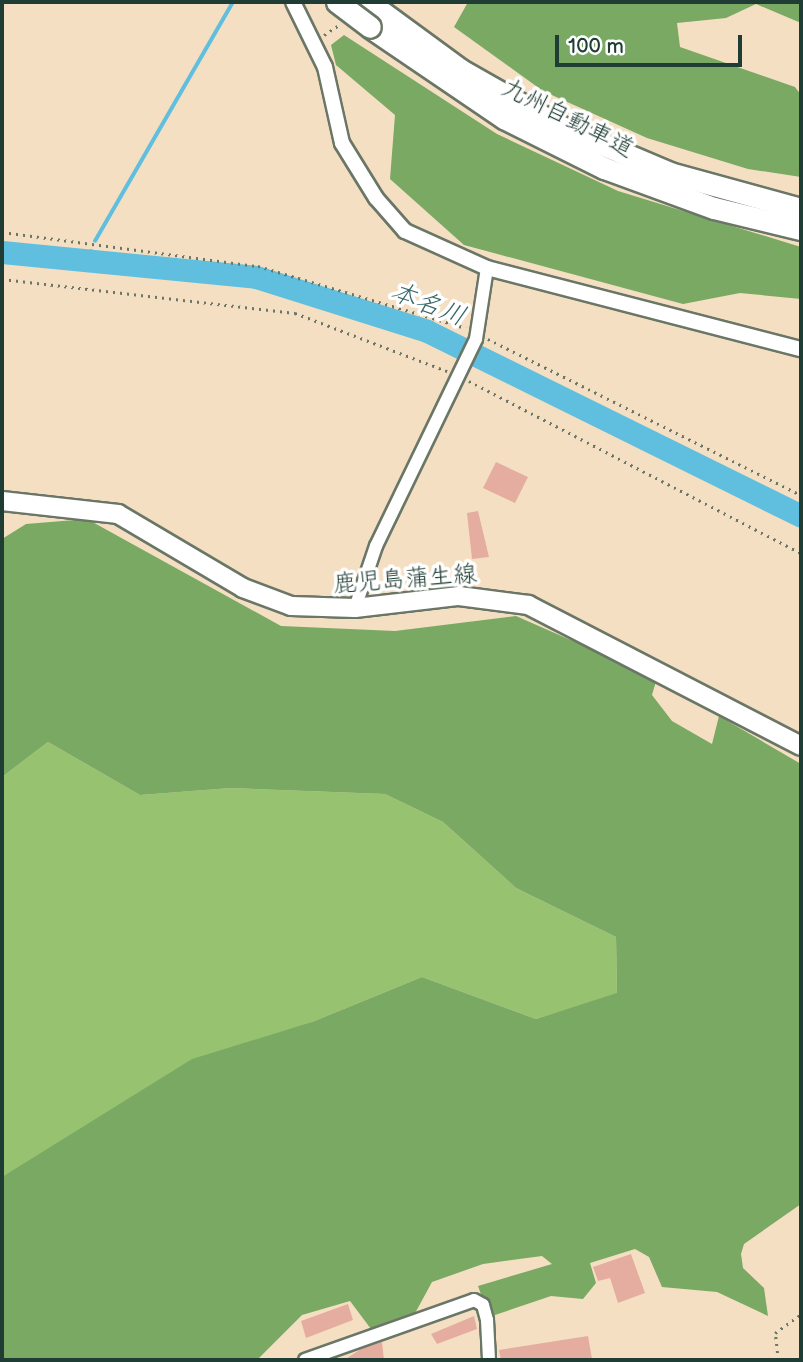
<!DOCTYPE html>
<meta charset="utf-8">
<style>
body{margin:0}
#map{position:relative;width:803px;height:1362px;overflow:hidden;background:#f4dfc3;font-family:"Balsamiq Sans","Klee One",sans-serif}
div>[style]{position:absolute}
.green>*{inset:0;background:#97c371}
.forest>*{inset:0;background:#79a963}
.stream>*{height:3.5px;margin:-1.75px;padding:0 1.75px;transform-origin:1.75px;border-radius:1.75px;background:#60bfde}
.river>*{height:23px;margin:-11.5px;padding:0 11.5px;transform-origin:11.5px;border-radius:11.5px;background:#60bfde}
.building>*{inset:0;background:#e5ad9f}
.path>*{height:2.5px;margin-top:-1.25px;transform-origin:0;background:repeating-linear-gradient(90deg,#6a7666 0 2px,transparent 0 7px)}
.roads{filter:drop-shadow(2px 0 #6a7666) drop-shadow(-2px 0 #6a7666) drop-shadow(0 2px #6a7666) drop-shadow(0 -2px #6a7666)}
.minor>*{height:12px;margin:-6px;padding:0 6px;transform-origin:6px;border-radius:6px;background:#fff}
.tertiary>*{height:14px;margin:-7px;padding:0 7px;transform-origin:7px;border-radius:7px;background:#fff}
.primary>*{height:18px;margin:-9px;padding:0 9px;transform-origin:9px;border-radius:9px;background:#fff}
.motorway>*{height:21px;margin:-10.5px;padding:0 10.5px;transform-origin:10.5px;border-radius:10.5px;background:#fff}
.bridges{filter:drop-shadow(2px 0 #6a7666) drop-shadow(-2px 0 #6a7666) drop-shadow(0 2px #6a7666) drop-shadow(0 -2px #6a7666)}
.motorway-bridge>*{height:21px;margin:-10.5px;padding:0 10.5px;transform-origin:10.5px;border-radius:10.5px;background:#fff}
span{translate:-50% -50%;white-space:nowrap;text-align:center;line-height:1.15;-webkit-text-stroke:7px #fff;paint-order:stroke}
.street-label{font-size:24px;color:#1f3d34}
.water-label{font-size:26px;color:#326467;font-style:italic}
.frame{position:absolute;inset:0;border:4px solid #1f3d34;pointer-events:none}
.scale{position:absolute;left:555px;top:35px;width:187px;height:32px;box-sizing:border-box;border:4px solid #1f3d34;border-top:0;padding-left:9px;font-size:21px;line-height:24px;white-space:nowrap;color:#1f3d34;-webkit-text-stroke:5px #fff;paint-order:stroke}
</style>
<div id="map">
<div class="green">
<i style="clip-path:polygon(48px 742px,140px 795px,231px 788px,385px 794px,443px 822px,516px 888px,616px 937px,617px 994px,536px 1019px,422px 977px,312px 1022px,2px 1177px,2px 777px)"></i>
</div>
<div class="forest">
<i style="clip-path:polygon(468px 2px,801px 2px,801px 23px,756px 4px,726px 18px,677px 23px,680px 47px,795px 87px,801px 95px,801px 177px,748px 169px,647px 138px,543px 91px,454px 27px)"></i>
<i style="clip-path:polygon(344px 35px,497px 134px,618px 191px,801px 247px,801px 299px,740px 293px,683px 304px,464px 245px,390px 179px,395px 115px,336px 65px,331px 45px)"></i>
<i style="clip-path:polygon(87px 519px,281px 626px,395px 631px,516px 616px,657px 678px,652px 695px,672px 721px,712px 744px,719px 716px,801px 764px,801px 1204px,744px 1244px,741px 1254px,743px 1268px,764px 1288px,768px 1316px,717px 1292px,662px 1287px,649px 1257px,635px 1249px,590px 1263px,596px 1283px,583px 1299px,551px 1296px,489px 1317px,478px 1286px,552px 1264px,542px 1256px,483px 1264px,432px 1282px,413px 1317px,371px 1329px,350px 1301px,302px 1315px,258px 1359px,2px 1360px,2px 1177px,192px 1059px,312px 1022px,422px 977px,536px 1019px,617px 993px,616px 937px,516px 888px,443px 822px,385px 794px,231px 788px,140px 795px,48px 742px,2px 777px,2px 539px,26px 524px)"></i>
</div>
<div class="stream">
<i style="left:95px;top:241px;width:276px;rotate:-60deg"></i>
<i style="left:87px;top:264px;width:13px;rotate:-72deg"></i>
</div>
<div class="river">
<i style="left:2px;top:252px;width:255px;rotate:5.6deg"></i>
<i style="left:256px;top:277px;width:179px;rotate:17.5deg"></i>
<i style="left:427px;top:331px;width:417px;rotate:26.3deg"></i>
</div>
<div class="building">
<i style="clip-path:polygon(496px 462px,528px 477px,515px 503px,483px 488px)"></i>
<i style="clip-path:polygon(478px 511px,489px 557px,472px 559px,467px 513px)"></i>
<i style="clip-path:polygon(631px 1254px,645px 1293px,618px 1303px,610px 1278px,598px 1281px,593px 1267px)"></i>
<i style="clip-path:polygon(348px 1304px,353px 1320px,306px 1338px,301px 1321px)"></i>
<i style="clip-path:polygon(474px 1316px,477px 1329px,437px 1344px,431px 1334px)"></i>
<i style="clip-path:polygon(588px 1336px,592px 1359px,501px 1360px,499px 1350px)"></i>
<i style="clip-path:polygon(382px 1342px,384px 1360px,344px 1360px,361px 1349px)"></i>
</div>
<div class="path">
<i style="left:324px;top:35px;width:18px;rotate:-34deg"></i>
<i style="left:2px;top:232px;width:258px;rotate:7.6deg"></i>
<i style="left:258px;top:266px;width:217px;rotate:16.6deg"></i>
<i style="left:2px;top:279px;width:295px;rotate:6.6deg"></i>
<i style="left:295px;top:313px;width:163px;rotate:20.9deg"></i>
<i style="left:488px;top:339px;width:350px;rotate:26.5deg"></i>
<i style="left:469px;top:381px;width:374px;rotate:27.4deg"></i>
<i style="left:778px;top:1360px;width:27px;rotate:-96deg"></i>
<i style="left:775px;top:1333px;width:32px;rotate:-36deg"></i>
</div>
<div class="roads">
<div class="minor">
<i style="left:355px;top:608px;width:65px;rotate:-71.3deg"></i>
<i style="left:376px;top:546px;width:230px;rotate:-64.2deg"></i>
<i style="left:476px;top:339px;width:72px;rotate:-81.2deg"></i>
<i style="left:305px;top:1360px;width:179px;rotate:-19.5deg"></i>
<i style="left:474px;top:1300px;width:10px;rotate:29deg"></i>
<i style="left:483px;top:1305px;width:16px;rotate:75deg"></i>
<i style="left:487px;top:1320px;width:40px;rotate:87.1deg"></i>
</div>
<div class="tertiary">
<i style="left:293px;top:2px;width:72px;rotate:63.8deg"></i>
<i style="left:325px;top:67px;width:78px;rotate:77.4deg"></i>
<i style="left:342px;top:143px;width:65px;rotate:58.3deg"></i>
<i style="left:376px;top:198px;width:44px;rotate:48.7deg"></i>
<i style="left:405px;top:231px;width:90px;rotate:24.3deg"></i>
<i style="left:487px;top:268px;width:324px;rotate:14.5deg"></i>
</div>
<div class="primary">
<i style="left:2px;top:501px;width:117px;rotate:6.4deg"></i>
<i style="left:118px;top:514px;width:145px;rotate:30.6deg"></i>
<i style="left:243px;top:588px;width:51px;rotate:20.6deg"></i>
<i style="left:291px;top:606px;width:64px;rotate:1.8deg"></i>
<i style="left:355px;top:608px;width:105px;rotate:-6.6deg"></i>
<i style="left:459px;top:596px;width:70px;rotate:7.4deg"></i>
<i style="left:528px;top:605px;width:307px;rotate:27.3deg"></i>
</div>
<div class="motorway">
<i style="left:368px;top:2px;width:115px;rotate:36.2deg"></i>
<i style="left:461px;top:70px;width:113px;rotate:29.7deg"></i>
<i style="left:559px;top:126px;width:121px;rotate:22.9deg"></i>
<i style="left:670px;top:173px;width:136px;rotate:15.4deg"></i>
<i style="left:370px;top:27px;width:162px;rotate:34.2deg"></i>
<i style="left:504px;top:118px;width:112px;rotate:26.6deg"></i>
<i style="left:604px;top:168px;width:117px;rotate:20deg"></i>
<i style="left:714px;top:208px;width:89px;rotate:13.6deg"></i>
</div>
</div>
<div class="bridges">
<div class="motorway-bridge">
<i style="left:337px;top:2px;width:41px;rotate:37.1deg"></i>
</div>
</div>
<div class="street-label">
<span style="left:568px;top:118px;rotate:27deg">九州自動車道</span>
<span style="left:405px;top:579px;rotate:-4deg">鹿児島蒲生線</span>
</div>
<div class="water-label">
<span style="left:428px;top:305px;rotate:21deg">本名川</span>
</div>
<div class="frame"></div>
<div class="scale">100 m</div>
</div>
